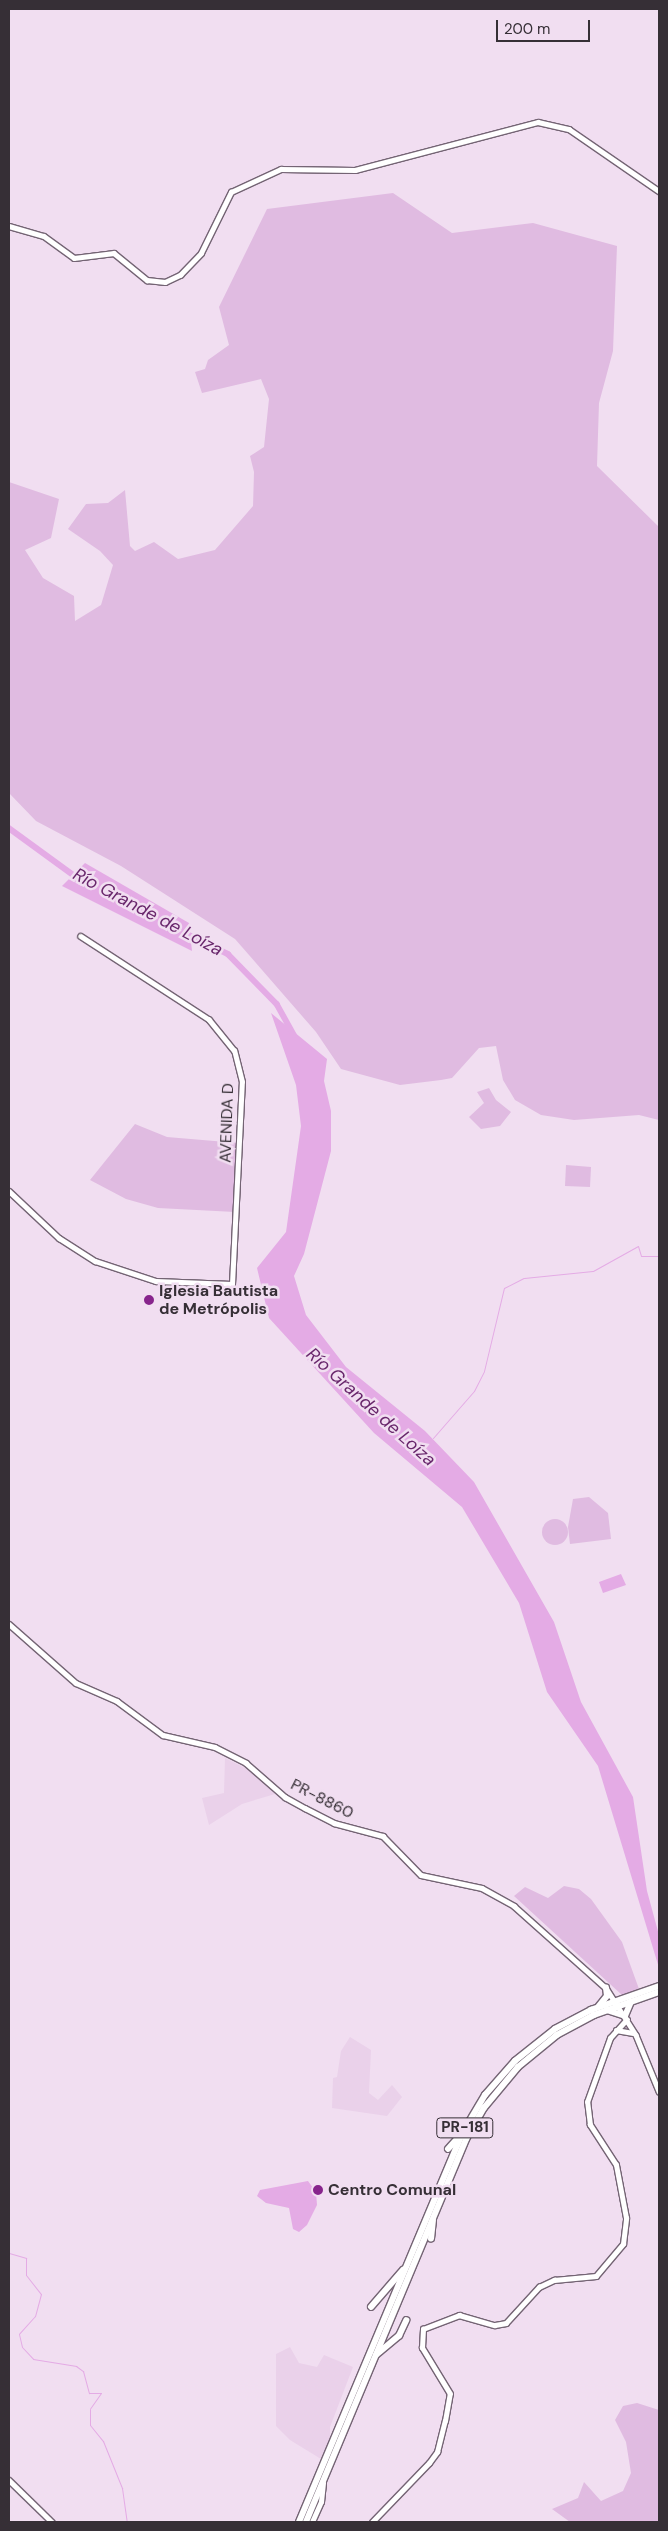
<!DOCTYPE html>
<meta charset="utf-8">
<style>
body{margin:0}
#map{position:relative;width:668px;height:2531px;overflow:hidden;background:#f1def1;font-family:"DM Sans",sans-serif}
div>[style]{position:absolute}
.built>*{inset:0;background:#ead1ea}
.green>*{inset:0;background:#e0bbe1}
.round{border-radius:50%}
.water>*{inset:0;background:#e4abe5}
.stream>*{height:1px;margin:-0.5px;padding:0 0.5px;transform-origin:0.5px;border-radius:0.5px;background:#e4abe5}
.river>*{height:5.5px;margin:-2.75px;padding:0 2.75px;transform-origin:2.75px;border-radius:2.75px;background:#e4abe5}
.roads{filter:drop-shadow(1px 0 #746474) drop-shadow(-1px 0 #746474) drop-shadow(0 1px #746474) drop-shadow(0 -1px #746474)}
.tertiary>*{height:4.5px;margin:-2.25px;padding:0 2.25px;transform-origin:2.25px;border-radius:2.25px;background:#fff}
.primary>*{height:5.5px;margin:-2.75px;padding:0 2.75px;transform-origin:2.75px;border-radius:2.75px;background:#fff}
.dots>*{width:14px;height:14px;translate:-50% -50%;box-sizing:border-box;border:2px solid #f1def1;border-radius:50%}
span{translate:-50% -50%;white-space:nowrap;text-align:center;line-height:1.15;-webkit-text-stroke:5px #f1def1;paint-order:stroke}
.shield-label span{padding:1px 4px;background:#f1def1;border:1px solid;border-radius:4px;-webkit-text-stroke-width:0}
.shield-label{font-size:15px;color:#362f36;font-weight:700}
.street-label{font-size:16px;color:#362f36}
.poi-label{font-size:16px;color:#362f36;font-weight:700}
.left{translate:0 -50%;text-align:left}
.water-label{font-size:18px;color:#69276c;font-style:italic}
.frame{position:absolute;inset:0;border:10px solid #362f36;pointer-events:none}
.scale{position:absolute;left:496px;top:20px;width:94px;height:22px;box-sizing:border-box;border:2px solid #362f36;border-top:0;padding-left:6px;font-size:15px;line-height:18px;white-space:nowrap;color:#362f36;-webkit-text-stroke:4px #f1def1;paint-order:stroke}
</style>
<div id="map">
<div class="built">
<i style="clip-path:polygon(225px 1758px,253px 1772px,275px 1794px,242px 1804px,209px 1825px,202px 1798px,224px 1793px)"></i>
<i style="clip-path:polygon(350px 2037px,371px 2050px,369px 2093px,378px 2100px,392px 2085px,402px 2097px,387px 2116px,332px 2108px,333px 2078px,337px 2077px,341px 2051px)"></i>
<i style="clip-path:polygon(290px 2347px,299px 2363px,317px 2367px,324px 2355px,353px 2367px,330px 2427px,330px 2442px,321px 2459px,290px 2440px,276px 2426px,276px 2354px)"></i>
</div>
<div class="green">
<i style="clip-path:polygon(393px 193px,452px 233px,533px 223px,617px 246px,613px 351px,599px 403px,597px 466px,659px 527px,659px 1120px,639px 1115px,574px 1120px,541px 1115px,515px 1100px,503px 1080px,496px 1046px,479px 1048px,452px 1078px,441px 1080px,400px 1085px,341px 1069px,316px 1032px,235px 939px,121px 866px,36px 821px,9px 793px,9px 482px,59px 499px,51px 538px,25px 550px,43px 578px,74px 596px,75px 621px,101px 605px,113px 565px,100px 551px,68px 529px,86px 504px,108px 503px,125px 490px,130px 546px,135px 551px,154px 542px,178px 559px,215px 550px,253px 506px,254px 472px,250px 456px,264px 447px,269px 399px,261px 379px,202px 393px,195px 372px,205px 369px,208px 360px,229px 345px,219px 307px,267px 209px)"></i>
<i style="clip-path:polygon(489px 1088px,496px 1100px,511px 1112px,500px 1126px,481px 1129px,469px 1117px,484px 1103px,477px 1092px)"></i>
<i style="clip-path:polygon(135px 1124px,167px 1137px,238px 1143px,235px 1212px,158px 1208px,126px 1199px,90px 1180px)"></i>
<i style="clip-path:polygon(566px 1165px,591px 1167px,590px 1187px,565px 1186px)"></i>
<i style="clip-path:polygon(589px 1497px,608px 1513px,611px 1539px,570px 1544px,568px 1527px,573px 1499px)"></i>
<i class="round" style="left:542px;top:1519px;width:26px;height:26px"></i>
<i style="clip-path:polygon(564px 1886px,579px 1889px,591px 1899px,622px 1942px,639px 1989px,622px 1995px,514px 1896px,525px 1887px,548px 1898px)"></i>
<i style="clip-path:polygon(637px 2403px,659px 2410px,659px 2522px,570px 2522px,552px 2509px,578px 2498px,584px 2482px,601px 2501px,623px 2491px,631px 2473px,626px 2442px,615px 2420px,623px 2406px)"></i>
</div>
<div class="water">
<i style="clip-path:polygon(85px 863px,189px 923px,192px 951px,62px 886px)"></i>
<i style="clip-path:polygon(271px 1013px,327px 1059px,324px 1081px,331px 1111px,331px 1151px,304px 1254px,294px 1276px,306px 1315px,346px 1367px,425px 1431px,474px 1482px,554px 1622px,581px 1702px,633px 1797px,647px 1891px,659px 1935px,659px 1968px,598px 1766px,547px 1692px,519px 1603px,462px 1507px,374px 1433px,269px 1318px,257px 1268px,286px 1232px,301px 1126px,296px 1085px)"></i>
<i style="clip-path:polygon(621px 1574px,626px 1585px,603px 1593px,599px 1582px)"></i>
<i style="clip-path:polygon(308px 2181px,316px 2192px,317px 2205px,307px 2225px,299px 2232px,293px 2229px,289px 2208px,266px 2203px,257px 2196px,260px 2190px)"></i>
</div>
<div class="stream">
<i style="left:433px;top:1438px;width:62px;rotate:-48.9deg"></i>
<i style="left:474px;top:1391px;width:22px;rotate:-63deg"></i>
<i style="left:484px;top:1371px;width:85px;rotate:-76.5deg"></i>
<i style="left:504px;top:1288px;width:22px;rotate:-27deg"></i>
<i style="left:524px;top:1278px;width:69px;rotate:-5.8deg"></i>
<i style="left:593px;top:1271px;width:51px;rotate:-29.1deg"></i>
<i style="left:638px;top:1246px;width:10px;rotate:73deg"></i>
<i style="left:641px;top:1256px;width:18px"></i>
<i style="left:9px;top:2253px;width:18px;rotate:16deg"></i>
<i style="left:26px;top:2258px;width:17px;rotate:90deg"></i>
<i style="left:26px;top:2275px;width:24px;rotate:52deg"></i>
<i style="left:41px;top:2294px;width:23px;rotate:105deg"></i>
<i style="left:35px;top:2316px;width:24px;rotate:132deg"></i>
<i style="left:19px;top:2334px;width:13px;rotate:77deg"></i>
<i style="left:22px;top:2347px;width:16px;rotate:47deg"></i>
<i style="left:33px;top:2359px;width:44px;rotate:9.2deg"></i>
<i style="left:76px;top:2366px;width:9px;rotate:36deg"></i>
<i style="left:83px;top:2371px;width:23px;rotate:75deg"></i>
<i style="left:89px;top:2393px;width:12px"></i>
<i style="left:101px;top:2393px;width:19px;rotate:125deg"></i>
<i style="left:90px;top:2409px;width:16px;rotate:90deg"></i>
<i style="left:90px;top:2425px;width:21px;rotate:51deg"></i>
<i style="left:103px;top:2441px;width:51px;rotate:68deg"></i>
<i style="left:122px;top:2488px;width:34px;rotate:82deg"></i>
</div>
<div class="river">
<i style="left:9px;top:828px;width:87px;rotate:36.1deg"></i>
<i style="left:185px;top:933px;width:48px;rotate:26deg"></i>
<i style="left:228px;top:954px;width:70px;rotate:45.6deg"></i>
<i style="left:277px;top:1004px;width:35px;rotate:61deg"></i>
</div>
<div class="roads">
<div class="tertiary">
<i style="left:9px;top:226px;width:36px;rotate:16deg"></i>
<i style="left:44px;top:236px;width:37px;rotate:36deg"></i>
<i style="left:74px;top:258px;width:40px;rotate:-7.1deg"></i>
<i style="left:114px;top:253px;width:43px;rotate:39.3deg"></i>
<i style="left:147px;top:280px;width:18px;rotate:6deg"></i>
<i style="left:165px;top:282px;width:17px;rotate:-25deg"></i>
<i style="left:180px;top:275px;width:30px;rotate:-46deg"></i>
<i style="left:201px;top:253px;width:68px;rotate:-63.8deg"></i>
<i style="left:231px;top:192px;width:55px;rotate:-24.7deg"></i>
<i style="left:281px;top:169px;width:74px;rotate:0.8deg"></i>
<i style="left:355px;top:170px;width:189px;rotate:-14.7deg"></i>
<i style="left:538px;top:122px;width:32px;rotate:13deg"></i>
<i style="left:569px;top:129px;width:109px;rotate:34.6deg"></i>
<i style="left:9px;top:1191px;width:69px;rotate:43.2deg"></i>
<i style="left:59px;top:1238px;width:43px;rotate:32.6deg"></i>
<i style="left:95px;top:1261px;width:64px;rotate:18.2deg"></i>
<i style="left:156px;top:1281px;width:76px;rotate:2.3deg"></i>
<i style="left:232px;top:1284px;width:202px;rotate:-87.2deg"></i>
<i style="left:242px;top:1082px;width:32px;rotate:-104deg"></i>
<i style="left:234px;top:1051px;width:40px;rotate:-129deg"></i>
<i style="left:209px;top:1020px;width:153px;rotate:-147deg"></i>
<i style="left:9px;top:1624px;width:89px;rotate:41.4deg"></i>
<i style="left:76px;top:1683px;width:45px;rotate:23.7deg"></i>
<i style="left:117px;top:1701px;width:57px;rotate:36.5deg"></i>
<i style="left:163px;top:1735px;width:53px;rotate:13deg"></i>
<i style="left:215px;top:1747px;width:35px;rotate:27deg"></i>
<i style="left:246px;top:1763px;width:52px;rotate:41.1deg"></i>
<i style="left:285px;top:1797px;width:23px;rotate:29deg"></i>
<i style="left:305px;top:1808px;width:33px;rotate:27deg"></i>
<i style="left:334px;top:1823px;width:51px;rotate:14.9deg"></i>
<i style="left:383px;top:1836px;width:54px;rotate:45.7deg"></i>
<i style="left:421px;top:1875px;width:62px;rotate:12deg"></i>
<i style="left:482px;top:1888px;width:37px;rotate:29deg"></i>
<i style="left:514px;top:1906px;width:123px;rotate:41.7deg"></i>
<i style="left:606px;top:1988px;width:56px;rotate:57.4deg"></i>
<i style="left:636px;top:2035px;width:61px;rotate:67.7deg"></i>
<i style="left:616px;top:2030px;width:17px;rotate:10deg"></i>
<i style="left:9px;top:2480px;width:60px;rotate:44.3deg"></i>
<i style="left:312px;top:2522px;width:22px;rotate:-66deg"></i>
<i style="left:321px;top:2502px;width:19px;rotate:-84deg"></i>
<i style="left:372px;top:2522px;width:82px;rotate:-46deg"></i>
<i style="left:429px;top:2463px;width:14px;rotate:-54deg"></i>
<i style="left:437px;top:2452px;width:32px;rotate:-76deg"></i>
<i style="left:445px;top:2421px;width:27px;rotate:-80deg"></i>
<i style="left:450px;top:2394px;width:54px;rotate:-121.3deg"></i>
<i style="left:422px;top:2348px;width:19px;rotate:-87deg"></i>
<i style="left:423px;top:2329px;width:39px;rotate:-21deg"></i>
<i style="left:459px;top:2315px;width:37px;rotate:16deg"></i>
<i style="left:495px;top:2325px;width:11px;rotate:-10deg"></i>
<i style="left:506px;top:2323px;width:49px;rotate:-47.5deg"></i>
<i style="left:539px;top:2287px;width:17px;rotate:-25deg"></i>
<i style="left:554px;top:2280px;width:42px;rotate:-5.4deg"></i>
<i style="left:596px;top:2276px;width:42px;rotate:-49.8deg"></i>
<i style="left:623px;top:2244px;width:26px;rotate:-83deg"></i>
<i style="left:626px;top:2218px;width:54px;rotate:-100.7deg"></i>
<i style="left:616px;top:2165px;width:48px;rotate:-123deg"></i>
<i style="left:590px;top:2125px;width:23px;rotate:-97deg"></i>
<i style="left:587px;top:2102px;width:68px;rotate:-70.2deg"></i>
<i style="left:610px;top:2038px;width:25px;rotate:-48deg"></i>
</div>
<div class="primary">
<i style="left:599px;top:2006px;width:13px;rotate:-51deg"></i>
<i style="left:607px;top:1996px;width:8px;rotate:-97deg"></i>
<i style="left:607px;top:2010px;width:19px;rotate:18deg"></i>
<i style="left:625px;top:2016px;width:15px;rotate:-67deg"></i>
<i style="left:448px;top:2149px;width:13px;rotate:-48deg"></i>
<i style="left:431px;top:2239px;width:18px;rotate:-84deg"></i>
<i style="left:371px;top:2307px;width:49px;rotate:-49.1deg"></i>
<i style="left:376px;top:2355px;width:30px;rotate:-40deg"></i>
<i style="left:399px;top:2336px;width:17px;rotate:-65deg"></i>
<i style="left:299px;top:2522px;width:421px;rotate:-67.2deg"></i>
<i style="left:462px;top:2134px;width:45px;rotate:-59.5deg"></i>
<i style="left:485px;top:2095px;width:45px;rotate:-48.6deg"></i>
<i style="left:515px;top:2061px;width:51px;rotate:-38.7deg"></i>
<i style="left:555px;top:2029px;width:41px;rotate:-27.8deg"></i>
<i style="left:591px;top:2010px;width:72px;rotate:-19.4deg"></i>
<i style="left:306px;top:2522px;width:415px;rotate:-67.3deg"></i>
<i style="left:466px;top:2139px;width:36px;rotate:-60deg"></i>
<i style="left:484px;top:2108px;width:53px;rotate:-50.3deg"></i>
<i style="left:518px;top:2067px;width:50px;rotate:-39.4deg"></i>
<i style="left:557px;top:2035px;width:42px;rotate:-28.4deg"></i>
<i style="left:594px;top:2015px;width:69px;rotate:-19.5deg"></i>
</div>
</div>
<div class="dots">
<i style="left:149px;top:1300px;background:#87248c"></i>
<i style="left:318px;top:2190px;background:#87248c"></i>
</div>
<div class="shield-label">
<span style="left:465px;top:2128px">PR-181</span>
</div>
<div class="street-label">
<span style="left:227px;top:1123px;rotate:-88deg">AVENIDA D</span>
<span style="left:322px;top:1799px;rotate:27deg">PR-8860</span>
</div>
<div class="poi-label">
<span class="left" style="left:159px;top:1300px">Iglesia Bautista<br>de Metrópolis</span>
<span class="left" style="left:328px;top:2190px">Centro Comunal</span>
</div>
<div class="water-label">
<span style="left:148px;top:912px;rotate:28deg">Río Grande de Loíza</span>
<span style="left:371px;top:1407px;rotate:42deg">Río Grande de Loíza</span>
</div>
<div class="frame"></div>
<div class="scale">200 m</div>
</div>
